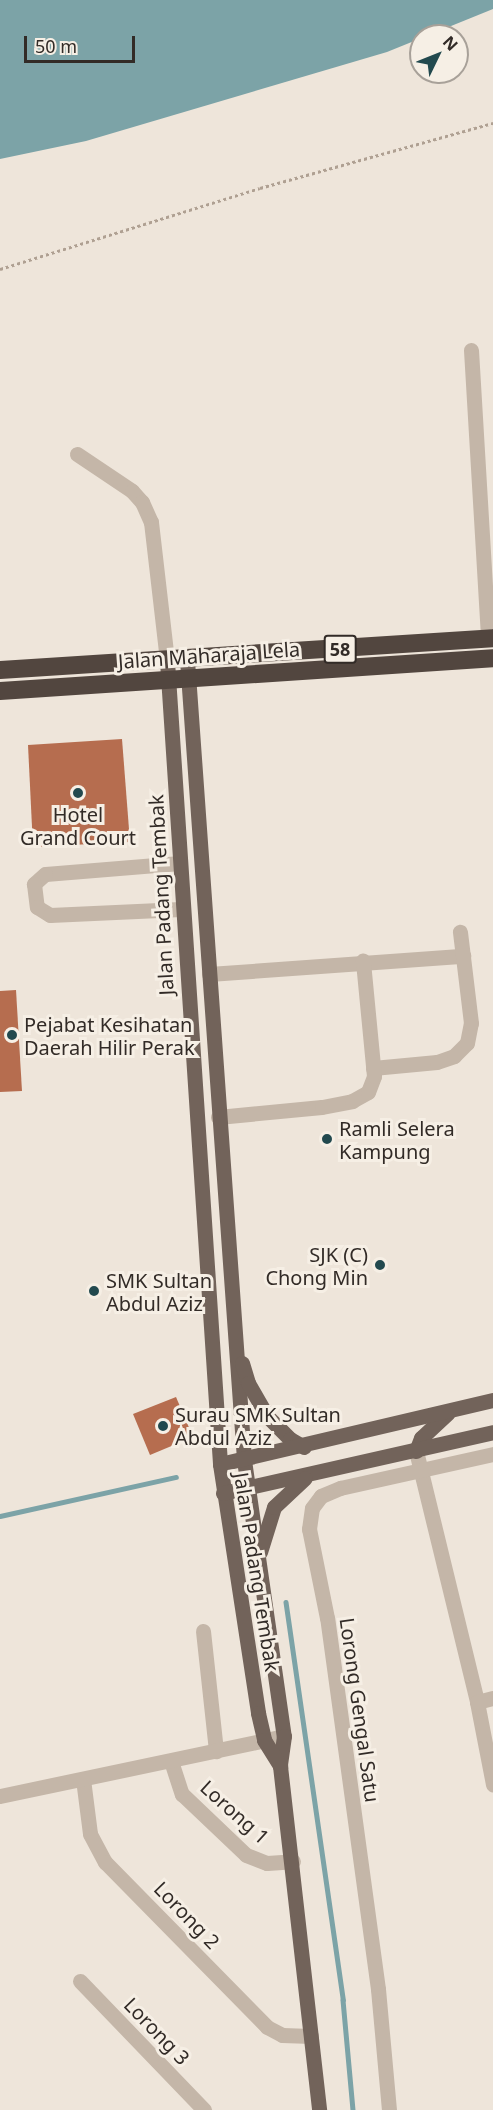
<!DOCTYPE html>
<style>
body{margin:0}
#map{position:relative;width:493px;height:2110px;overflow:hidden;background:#eee5da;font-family:"Noto Sans",sans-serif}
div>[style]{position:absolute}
.water>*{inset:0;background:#7ca3a7}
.stream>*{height:4.5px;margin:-2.25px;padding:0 2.25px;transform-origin:2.25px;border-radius:2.25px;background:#7ca3a7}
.building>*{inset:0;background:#b66d4f}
.path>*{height:3px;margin-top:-1.5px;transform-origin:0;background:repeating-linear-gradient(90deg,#afa092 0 3px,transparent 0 6px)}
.minor>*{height:15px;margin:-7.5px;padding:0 7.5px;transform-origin:7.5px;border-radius:7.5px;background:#c4b6a8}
.major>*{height:15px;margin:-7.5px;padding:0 7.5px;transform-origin:7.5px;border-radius:7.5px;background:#72635a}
.highway>*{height:18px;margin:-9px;padding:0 9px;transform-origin:9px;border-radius:9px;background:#52463f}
.dots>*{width:16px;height:16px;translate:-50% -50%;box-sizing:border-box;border:3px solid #f6efe5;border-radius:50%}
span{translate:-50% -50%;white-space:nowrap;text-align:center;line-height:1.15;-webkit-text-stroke:6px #f6efe5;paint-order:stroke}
.shield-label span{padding:2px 4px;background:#f6efe5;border:2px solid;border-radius:4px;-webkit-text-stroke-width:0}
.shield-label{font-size:18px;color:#322b27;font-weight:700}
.street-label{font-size:20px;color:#322b27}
.poi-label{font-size:20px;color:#322b27}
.left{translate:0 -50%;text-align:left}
.right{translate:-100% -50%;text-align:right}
.north{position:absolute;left:409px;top:24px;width:60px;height:60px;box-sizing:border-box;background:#f6efe5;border:2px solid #a8a199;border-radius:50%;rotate:47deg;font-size:16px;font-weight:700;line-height:24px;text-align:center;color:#322b27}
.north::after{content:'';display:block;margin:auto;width:21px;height:27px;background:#22494e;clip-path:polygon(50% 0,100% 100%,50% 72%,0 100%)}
.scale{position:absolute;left:24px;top:36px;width:111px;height:27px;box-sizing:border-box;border:3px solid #322b27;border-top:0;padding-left:8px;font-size:18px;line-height:21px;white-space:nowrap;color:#322b27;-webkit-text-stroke:4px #f6efe5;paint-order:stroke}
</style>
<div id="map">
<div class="water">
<i style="clip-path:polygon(0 0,493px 0,493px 9px,387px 52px,86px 141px,0 159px)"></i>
</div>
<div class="stream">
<i style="left:0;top:1516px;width:180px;rotate:-12.5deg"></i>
<i style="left:286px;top:1602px;width:402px;rotate:81.8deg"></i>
<i style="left:343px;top:2000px;width:110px;rotate:84.8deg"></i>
</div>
<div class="building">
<i style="clip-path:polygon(122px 739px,130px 842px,33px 847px,28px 745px)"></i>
<i style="clip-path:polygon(16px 990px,22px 1091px,0 1092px,0 991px)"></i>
<i style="clip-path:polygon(176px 1397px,193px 1437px,150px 1455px,133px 1414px)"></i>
</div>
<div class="path">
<i style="left:0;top:269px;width:272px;rotate:-17.3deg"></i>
<i style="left:260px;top:188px;width:242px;rotate:-15.6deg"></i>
</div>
<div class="minor">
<i style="left:471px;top:350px;width:289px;rotate:86.6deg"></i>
<i style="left:77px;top:454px;width:66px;rotate:33.9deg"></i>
<i style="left:132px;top:491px;width:15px;rotate:48deg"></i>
<i style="left:142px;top:502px;width:22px;rotate:66deg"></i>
<i style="left:151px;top:522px;width:140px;rotate:83.4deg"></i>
<i style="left:180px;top:863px;width:135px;rotate:175.3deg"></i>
<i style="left:45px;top:874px;width:15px;rotate:138deg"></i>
<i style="left:34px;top:884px;width:23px;rotate:83deg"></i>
<i style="left:37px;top:907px;width:15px;rotate:32deg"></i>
<i style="left:50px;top:915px;width:131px;rotate:-2.6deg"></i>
<i style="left:209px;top:974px;width:255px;rotate:-4.1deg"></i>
<i style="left:373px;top:1068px;width:64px;rotate:-5.4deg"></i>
<i style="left:437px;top:1062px;width:18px;rotate:-19deg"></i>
<i style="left:454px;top:1056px;width:18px;rotate:-45deg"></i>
<i style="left:467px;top:1043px;width:20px;rotate:-79deg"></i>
<i style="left:471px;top:1023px;width:92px;rotate:-96.9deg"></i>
<i style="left:218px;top:1117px;width:104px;rotate:-5.5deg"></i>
<i style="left:322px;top:1107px;width:31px;rotate:-11deg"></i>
<i style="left:352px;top:1101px;width:18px;rotate:-29deg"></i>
<i style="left:368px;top:1092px;width:17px;rotate:-69deg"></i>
<i style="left:374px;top:1076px;width:116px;rotate:-95.5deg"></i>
<i style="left:416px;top:1451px;width:258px;rotate:76.3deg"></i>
<i style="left:477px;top:1702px;width:84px;rotate:79deg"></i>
<i style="left:203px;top:1631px;width:121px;rotate:83.8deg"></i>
<i style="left:477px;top:1702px;width:16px;rotate:-14deg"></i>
<i style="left:171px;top:1761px;width:35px;rotate:72deg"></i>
<i style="left:182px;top:1794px;width:88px;rotate:43.6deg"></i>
<i style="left:246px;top:1855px;width:22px;rotate:21deg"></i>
<i style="left:267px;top:1863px;width:26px;rotate:-4deg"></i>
<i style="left:83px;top:1779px;width:55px;rotate:82.7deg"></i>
<i style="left:90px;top:1834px;width:32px;rotate:62deg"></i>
<i style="left:105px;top:1862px;width:231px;rotate:45.5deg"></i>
<i style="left:267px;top:2027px;width:17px;rotate:28deg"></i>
<i style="left:282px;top:2035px;width:29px;rotate:2deg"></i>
<i style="left:0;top:1796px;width:290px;rotate:-11.9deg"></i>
<i style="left:80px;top:1981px;width:179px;rotate:46.1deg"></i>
<i style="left:389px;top:2110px;width:121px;rotate:-95.2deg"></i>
<i style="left:378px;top:1989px;width:374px;rotate:-97.8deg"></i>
<i style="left:327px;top:1618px;width:91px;rotate:-101.4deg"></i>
<i style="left:309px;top:1529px;width:21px;rotate:-82deg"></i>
<i style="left:312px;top:1508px;width:15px;rotate:-53deg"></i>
<i style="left:321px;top:1496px;width:21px;rotate:-23deg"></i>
<i style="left:340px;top:1488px;width:157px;rotate:-12.5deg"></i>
</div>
<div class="major">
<i style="left:187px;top:660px;width:802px;rotate:85.92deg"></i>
<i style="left:244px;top:1460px;width:279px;rotate:81.8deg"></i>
<i style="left:284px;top:1736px;width:30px;rotate:98deg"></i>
<i style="left:280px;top:1766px;width:346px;rotate:83.5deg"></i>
<i style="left:167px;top:661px;width:805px;rotate:86.22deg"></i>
<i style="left:220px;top:1464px;width:252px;rotate:81.3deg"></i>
<i style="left:258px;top:1713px;width:28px;rotate:77deg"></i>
<i style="left:264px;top:1740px;width:31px;rotate:58deg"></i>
<i style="left:242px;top:1363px;width:21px;rotate:73deg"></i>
<i style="left:248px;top:1383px;width:38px;rotate:60deg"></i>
<i style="left:267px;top:1416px;width:33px;rotate:45deg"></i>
<i style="left:290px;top:1439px;width:16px;rotate:30deg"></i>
<i style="left:416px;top:1451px;width:14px;rotate:-69deg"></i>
<i style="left:421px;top:1438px;width:37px;rotate:-43deg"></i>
<i style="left:220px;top:1464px;width:280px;rotate:-13.2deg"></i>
<i style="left:223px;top:1493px;width:277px;rotate:-12.7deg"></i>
<i style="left:260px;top:1552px;width:47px;rotate:-72.7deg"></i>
<i style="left:274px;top:1507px;width:42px;rotate:-43.1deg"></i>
</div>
<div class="highway">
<i style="left:0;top:670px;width:494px;rotate:-3.7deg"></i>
<i style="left:0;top:691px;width:494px;rotate:-3.8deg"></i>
</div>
<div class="dots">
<i style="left:78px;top:793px;background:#22494e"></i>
<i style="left:12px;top:1035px;background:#22494e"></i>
<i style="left:327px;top:1139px;background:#22494e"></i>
<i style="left:380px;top:1265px;background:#22494e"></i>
<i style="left:94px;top:1291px;background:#22494e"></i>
<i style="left:163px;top:1426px;background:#22494e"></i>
</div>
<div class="shield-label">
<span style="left:340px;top:649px">58</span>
</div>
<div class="street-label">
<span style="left:209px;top:655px;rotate:-4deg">Jalan Maharaja Lela</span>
<span style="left:161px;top:895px;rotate:-93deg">Jalan Padang Tembak</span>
<span style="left:257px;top:1572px;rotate:81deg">Jalan Padang Tembak</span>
<span style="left:360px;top:1710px;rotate:82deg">Lorong Gengal Satu</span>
<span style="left:235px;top:1812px;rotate:42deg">Lorong 1</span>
<span style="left:187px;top:1915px;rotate:46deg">Lorong 2</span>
<span style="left:157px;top:2031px;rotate:46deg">Lorong 3</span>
</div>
<div class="poi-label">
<span style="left:78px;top:826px">Hotel<br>Grand Court</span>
<span class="left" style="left:24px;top:1036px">Pejabat Kesihatan<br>Daerah Hilir Perak</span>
<span class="left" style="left:339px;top:1140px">Ramli Selera<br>Kampung</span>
<span class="right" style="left:368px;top:1266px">SJK (C)<br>Chong Min</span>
<span class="left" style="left:106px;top:1292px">SMK Sultan<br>Abdul Aziz</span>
<span class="left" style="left:175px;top:1426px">Surau SMK Sultan<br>Abdul Aziz</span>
</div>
<div class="north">N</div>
<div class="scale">50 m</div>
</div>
